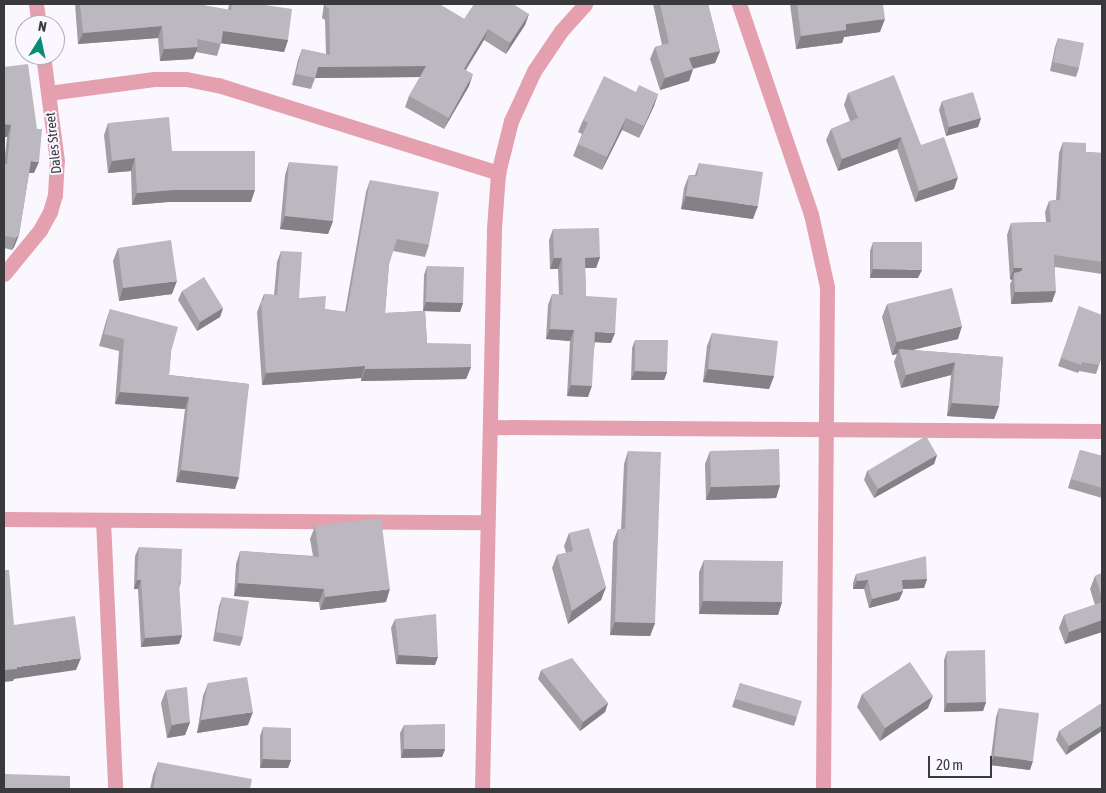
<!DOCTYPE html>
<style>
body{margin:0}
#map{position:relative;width:1106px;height:793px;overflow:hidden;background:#faf8fe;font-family:"Asap Condensed",sans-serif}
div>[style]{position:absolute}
.street>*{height:15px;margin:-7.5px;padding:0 7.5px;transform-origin:7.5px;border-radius:7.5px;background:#e4a0ae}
.wall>*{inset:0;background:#a19ea4}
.shaded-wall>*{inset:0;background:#838186}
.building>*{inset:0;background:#bbb8bf}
span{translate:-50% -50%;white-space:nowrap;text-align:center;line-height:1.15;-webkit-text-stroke:4px #faf8fe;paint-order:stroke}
.street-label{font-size:14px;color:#3a393c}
.frame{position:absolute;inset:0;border:5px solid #3a393c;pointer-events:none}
.north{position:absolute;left:15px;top:15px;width:50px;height:50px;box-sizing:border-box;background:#faf8fe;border:1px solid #adacb0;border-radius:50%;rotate:10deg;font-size:14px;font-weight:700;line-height:20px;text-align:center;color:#3a393c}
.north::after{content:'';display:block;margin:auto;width:18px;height:22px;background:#058e77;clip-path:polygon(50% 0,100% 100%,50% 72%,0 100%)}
.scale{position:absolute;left:928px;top:756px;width:64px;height:22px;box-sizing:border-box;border:2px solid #3a393c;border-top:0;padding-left:6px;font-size:15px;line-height:18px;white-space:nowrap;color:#3a393c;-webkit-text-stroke:4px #faf8fe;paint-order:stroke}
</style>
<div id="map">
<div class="street">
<i style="left:36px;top:4px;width:21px;rotate:82deg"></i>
<i style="left:739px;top:4px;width:222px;rotate:71.1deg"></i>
<i style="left:811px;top:214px;width:75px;rotate:77.6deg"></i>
<i style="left:827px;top:287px;width:502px;rotate:90.46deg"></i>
<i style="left:48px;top:93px;width:107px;rotate:-7.5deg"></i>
<i style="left:154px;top:79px;width:32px"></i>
<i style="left:186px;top:79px;width:33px;rotate:11deg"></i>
<i style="left:218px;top:85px;width:294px;rotate:17.4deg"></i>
<i style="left:4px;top:274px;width:57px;rotate:-50.7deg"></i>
<i style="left:40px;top:230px;width:21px;rotate:-61deg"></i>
<i style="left:50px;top:212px;width:18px;rotate:-74deg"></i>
<i style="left:55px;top:195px;width:34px;rotate:-87deg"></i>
<i style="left:57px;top:161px;width:107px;rotate:-97.5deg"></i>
<i style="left:490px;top:427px;width:612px;rotate:0.37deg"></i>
<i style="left:4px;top:519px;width:483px;rotate:0.4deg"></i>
<i style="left:103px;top:520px;width:269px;rotate:87.4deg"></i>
<i style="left:482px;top:789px;width:561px;rotate:-88.77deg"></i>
<i style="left:494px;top:228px;width:55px;rotate:-85.8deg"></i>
<i style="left:498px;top:173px;width:54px;rotate:-76deg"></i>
<i style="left:511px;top:121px;width:55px;rotate:-65.3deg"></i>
<i style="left:534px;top:71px;width:48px;rotate:-56deg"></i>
<i style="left:561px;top:31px;width:36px;rotate:-48deg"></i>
</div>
<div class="wall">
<i style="clip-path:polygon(75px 4px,197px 4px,228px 10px,229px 4px,265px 4px,265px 5px,288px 40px,284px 52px,221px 43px,217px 56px,196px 52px,193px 59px,160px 61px,158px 38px,78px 44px)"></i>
<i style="clip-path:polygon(324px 4px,439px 4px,464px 19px,529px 14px,525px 25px,506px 54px,484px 40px,466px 70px,469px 86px,444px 129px,405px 107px,409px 96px,420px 77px,315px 78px,311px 89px,292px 85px,298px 60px,302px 49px,326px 54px,325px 20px,322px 18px)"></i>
<i style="clip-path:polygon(653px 4px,708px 4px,720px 51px,715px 63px,693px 69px,689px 81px,660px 90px,650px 59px,655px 47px,662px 45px)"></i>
<i style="clip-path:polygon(790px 4px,883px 4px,880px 32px,844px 37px,842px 43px,796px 49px)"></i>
<i style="clip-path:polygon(1058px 38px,1079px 68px,1076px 77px,1050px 71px,1055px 47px)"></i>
<i style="clip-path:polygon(4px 67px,34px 173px,29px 173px,19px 235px,14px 247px,12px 250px,4px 248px,4px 164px,7px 137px,4px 137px)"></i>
<i style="clip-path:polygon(636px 92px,658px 94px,654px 106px,639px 138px,622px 130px,602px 170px,573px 156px,582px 134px,578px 132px,583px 120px)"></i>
<i style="clip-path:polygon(848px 93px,921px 145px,954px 189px,915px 202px,897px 149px,838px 171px,826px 140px,831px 129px,850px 121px,844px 105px)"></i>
<i style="clip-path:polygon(942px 101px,981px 118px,978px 127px,946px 136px,939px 110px)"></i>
<i style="clip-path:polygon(108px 123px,172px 151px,251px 202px,168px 202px,132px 205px,131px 171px,108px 173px,104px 135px)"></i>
<i style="clip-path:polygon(1063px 142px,1086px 152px,1102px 153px,1102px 274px,1055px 267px,1052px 302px,1011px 304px,1010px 284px,1012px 280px,1010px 279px,1007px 235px,1011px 223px,1046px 222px,1045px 212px,1049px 201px,1056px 200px,1059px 153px)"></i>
<i style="clip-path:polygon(289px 162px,333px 221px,328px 234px,280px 229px,285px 175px)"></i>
<i style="clip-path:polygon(699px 163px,753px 219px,681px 209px,684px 188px,689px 175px,695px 175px)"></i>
<i style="clip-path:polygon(370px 180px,429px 245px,425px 257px,393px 251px,389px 264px,385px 313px,423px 311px,424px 275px,427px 266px,463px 303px,460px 312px,425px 311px,427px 343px,471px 367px,466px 379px,361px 381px,361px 378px,262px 385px,257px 312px,264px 294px,274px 295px,277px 262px,281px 251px,299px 298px,325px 309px,345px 312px,366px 192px)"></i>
<i style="clip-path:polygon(553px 229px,600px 257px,596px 268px,585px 268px,586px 296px,611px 343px,595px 342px,588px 397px,567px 396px,570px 341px,546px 339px,548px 305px,552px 294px,559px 295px,558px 269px,550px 269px,549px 240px)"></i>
<i style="clip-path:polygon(873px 242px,918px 278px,870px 278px,870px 251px)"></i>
<i style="clip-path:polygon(118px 248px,172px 294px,119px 301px,113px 261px)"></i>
<i style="clip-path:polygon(182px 291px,223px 308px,220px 317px,197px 331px,178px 300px)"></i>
<i style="clip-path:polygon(887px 304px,958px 339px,912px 350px,1003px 357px,999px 406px,994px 419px,947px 416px,951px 375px,901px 388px,894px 362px,897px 354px,892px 355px,882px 317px)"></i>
<i style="clip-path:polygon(1079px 306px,1102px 356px,1096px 374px,1079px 371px,1078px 373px,1058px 366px)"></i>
<i style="clip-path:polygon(110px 309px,171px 352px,169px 375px,249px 384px,235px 489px,176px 482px,185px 409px,115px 404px,119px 351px,99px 346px,106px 321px)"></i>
<i style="clip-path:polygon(712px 333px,774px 376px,769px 389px,703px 382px,707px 346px)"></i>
<i style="clip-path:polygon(635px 340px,667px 372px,664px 380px,631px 380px,632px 348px)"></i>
<i style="clip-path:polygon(1080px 450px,1102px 456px,1102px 498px,1068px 488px)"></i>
<i style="clip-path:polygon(628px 451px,655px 623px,650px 636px,610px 635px,613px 542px,618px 529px,621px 529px,624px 464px)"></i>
<i style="clip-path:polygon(710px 451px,780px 485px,776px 498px,706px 500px,705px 464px)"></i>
<i style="clip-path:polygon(937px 455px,934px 464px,874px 498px,864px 480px,867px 471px)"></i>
<i style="clip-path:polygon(315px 526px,386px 602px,320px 610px,319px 602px,234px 596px,236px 564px,240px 551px,313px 556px,310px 539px)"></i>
<i style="clip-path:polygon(569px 533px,606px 587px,601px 600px,568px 624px,552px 568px,557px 555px,566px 553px,564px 546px)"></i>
<i style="clip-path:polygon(139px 547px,181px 582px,179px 588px,182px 635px,179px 644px,141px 647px,138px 589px,134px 589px,135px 556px)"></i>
<i style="clip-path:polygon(704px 560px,782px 602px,778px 615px,699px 614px,699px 572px)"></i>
<i style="clip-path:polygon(1102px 573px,1102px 632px,1065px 644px,1059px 628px,1064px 615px,1095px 605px,1090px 589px,1095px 576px)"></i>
<i style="clip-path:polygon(856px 574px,927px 579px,924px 588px,903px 589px,903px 591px,899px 600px,869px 608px,864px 589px,853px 589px,853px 583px)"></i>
<i style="clip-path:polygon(222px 597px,243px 637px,240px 646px,213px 641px,219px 606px)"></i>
<i style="clip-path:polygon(395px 619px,435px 665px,396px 664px,391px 628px)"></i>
<i style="clip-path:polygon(947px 651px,986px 702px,983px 711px,944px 712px,944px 660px)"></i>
<i style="clip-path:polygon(541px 670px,608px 703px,605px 712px,580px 731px,538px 679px)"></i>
<i style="clip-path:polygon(208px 683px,248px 725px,197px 733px,203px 696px)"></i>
<i style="clip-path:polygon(740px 683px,797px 717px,794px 726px,732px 707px)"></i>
<i style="clip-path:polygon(166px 690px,190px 722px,185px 735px,167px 738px,161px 703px)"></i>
<i style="clip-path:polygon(862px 694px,928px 708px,880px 741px,857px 707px)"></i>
<i style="clip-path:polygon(1102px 703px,1066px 755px,1056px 740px,1059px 731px)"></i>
<i style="clip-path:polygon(999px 708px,1030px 770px,990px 765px,996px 717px)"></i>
<i style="clip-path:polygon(404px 725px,445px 749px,442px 757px,401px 758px,400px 733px)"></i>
<i style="clip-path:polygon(263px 727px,291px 760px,288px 768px,260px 768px,260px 736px)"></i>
<i style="clip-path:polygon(158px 762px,250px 789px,150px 789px,153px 775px)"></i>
</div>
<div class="shaded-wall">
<i style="clip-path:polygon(529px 14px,525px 25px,506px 54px,510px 43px)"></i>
<i style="clip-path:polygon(885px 19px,880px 32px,844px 37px,842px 43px,796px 49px,801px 36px,846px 24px)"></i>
<i style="clip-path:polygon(162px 26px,158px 38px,78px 44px,83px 33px)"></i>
<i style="clip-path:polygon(488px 29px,484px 40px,459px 80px,464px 69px)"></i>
<i style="clip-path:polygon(223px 31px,288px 40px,284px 52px,219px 43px)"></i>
<i style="clip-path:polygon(198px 47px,193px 59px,160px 61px,164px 49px)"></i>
<i style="clip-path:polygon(720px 51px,715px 63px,685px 70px,689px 58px)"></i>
<i style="clip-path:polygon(426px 66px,422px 77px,315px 78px,318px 67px)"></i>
<i style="clip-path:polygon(693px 69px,689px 81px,660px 90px,665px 78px)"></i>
<i style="clip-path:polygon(473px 74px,469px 86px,444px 129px,449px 118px)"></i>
<i style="clip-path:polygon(658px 94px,654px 106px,639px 138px,644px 126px)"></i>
<i style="clip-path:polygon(626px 118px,622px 130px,602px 170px,607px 157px)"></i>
<i style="clip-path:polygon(981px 118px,978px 127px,946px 136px,949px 127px)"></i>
<i style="clip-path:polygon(4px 124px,11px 125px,7px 137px,4px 137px)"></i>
<i style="clip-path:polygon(901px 137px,897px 149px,838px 171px,842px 159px)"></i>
<i style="clip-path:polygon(135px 158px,131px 171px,108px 173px,112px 161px)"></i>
<i style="clip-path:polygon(31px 161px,39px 162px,34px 173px,26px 173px)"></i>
<i style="clip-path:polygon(958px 177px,954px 189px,915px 202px,919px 191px)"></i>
<i style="clip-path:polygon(173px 190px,255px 190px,251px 202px,168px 202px,132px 205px,137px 193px)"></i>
<i style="clip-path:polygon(686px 196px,758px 206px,753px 219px,681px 209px)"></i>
<i style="clip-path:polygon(285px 216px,333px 221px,328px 234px,280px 229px)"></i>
<i style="clip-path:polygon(19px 235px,14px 247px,12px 250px,16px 238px)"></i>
<i style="clip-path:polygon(600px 257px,596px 268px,581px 268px,585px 258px)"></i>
<i style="clip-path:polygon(554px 258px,562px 258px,558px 269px,550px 269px)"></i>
<i style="clip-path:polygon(1014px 268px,1022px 268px,1018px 280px,1014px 273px,1012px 280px,1010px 279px)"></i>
<i style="clip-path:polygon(873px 269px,922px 270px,918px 278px,870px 278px)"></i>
<i style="clip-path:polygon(177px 281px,172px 294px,119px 301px,123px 288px)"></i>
<i style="clip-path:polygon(1056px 291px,1052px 302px,1011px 304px,1015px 292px)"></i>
<i style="clip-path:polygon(426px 302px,463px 303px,460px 312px,423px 311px)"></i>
<i style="clip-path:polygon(223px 308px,220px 317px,197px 331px,200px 322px)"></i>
<i style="clip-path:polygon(962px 326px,958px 339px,900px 353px,899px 349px,897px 354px,892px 355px,897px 342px)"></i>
<i style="clip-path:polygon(550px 329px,574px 330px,570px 341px,546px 339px)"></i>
<i style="clip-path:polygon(595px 332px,615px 333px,611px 343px,591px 342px)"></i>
<i style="clip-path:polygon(955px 362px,951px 375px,901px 388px,906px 375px)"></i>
<i style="clip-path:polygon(365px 366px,361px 378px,262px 385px,266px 373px)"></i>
<i style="clip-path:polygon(471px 367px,466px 379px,361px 381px,365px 369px)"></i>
<i style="clip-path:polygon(708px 369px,774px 376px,769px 389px,703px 382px)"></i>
<i style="clip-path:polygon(635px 371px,667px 372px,664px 380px,631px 380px)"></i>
<i style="clip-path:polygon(571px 385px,592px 386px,588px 397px,567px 396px)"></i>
<i style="clip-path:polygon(120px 392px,189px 397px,185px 409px,115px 404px)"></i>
<i style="clip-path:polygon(952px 403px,999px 406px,994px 419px,947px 416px)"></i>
<i style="clip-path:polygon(937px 455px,934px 464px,874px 498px,878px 489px)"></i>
<i style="clip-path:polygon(181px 470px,239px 477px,235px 489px,176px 482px)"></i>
<i style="clip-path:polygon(780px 485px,776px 498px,706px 500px,711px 487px)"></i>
<i style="clip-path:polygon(927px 579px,924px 588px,899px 589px,902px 580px)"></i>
<i style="clip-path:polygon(137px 580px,141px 580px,138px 589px,134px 589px)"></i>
<i style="clip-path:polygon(868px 580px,864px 589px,853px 589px,857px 581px)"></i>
<i style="clip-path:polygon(238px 583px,324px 589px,319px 602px,234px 596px)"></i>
<i style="clip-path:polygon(606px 587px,601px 600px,568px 624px,572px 611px)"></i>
<i style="clip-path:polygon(390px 589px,386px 602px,320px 610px,325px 597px)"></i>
<i style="clip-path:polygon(903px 591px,899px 600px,869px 608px,872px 599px)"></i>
<i style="clip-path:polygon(703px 601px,782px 602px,778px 615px,699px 614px)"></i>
<i style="clip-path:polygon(1102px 620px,1102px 632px,1065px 644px,1069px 632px)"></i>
<i style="clip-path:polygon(615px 622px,655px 623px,650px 636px,610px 635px)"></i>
<i style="clip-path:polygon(182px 635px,179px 644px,141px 647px,145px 638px)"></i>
<i style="clip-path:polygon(399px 655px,438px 657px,435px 665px,396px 664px)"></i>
<i style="clip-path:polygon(81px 658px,76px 670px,14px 679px,13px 681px,4px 682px,4px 670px,17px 667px)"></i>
<i style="clip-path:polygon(933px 696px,928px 708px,880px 741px,885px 728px)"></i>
<i style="clip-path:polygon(986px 702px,983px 711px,944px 712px,947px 703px)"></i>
<i style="clip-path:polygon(608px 703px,605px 712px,580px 731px,583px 722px)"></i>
<i style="clip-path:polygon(253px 712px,248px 725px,197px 733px,201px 720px)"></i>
<i style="clip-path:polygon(190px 722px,185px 735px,167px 738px,172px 725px)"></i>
<i style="clip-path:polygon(1102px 725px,1102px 731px,1066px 755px,1069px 746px)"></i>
<i style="clip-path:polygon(404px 749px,445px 749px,442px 757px,401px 758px)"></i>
<i style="clip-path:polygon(994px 756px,1033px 761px,1030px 770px,990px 765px)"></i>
<i style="clip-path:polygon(263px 759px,291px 760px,288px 768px,260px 768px)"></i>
</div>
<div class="building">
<i style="clip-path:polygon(80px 4px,197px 4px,231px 10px,232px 4px,265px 4px,265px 5px,292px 9px,288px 40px,223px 31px,221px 44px,197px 39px,198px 47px,164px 49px,162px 26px,83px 33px)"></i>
<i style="clip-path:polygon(326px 4px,439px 4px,464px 19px,474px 4px,513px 4px,529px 14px,510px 43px,488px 29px,464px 69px,473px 74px,449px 118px,409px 96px,426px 66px,318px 67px,315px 78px,296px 74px,302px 49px,330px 55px,329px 8px,326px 7px)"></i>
<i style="clip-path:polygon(660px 4px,708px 4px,720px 51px,689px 58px,693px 69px,665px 78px,655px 47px,669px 43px)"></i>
<i style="clip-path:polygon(797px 4px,883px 4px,885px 19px,846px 24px,846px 30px,801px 36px)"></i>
<i style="clip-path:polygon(1058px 38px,1084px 43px,1079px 68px,1053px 62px)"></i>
<i style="clip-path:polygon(28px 64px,37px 129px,42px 129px,39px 162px,31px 161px,19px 235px,16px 238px,4px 236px,4px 164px,7px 164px,11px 125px,4px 124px,4px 67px)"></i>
<i style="clip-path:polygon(894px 75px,921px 145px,944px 137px,958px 177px,919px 191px,901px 137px,842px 159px,831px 129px,858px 118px,848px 93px)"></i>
<i style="clip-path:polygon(604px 76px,636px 92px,639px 85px,658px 94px,644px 126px,626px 118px,607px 157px,578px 144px,588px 123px,583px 120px)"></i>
<i style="clip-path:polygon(973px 92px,981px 118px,949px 127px,942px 101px)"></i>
<i style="clip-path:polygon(169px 117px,172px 151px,255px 151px,255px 190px,173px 190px,137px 193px,135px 158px,112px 161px,108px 123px)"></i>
<i style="clip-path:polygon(1063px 142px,1086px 143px,1086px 152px,1102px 153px,1102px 262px,1054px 255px,1056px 291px,1015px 292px,1014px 273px,1022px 271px,1022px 268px,1014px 268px,1011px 223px,1051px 222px,1049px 201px,1060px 200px)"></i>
<i style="clip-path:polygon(289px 162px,338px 166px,333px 221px,285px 216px)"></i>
<i style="clip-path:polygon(699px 163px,763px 172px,758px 206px,686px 196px,689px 175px,697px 176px)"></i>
<i style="clip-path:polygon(370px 180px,439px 192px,429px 245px,397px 239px,389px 264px,385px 313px,425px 311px,427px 343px,471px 344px,471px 367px,365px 369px,365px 366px,266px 373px,261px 300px,264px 300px,264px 294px,277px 295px,281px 251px,302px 252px,299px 298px,326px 296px,325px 309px,347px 312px)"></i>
<i style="clip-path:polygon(599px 228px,600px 257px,585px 258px,586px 296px,617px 298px,615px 333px,595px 332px,592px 386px,571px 385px,574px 330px,550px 329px,552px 294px,563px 295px,562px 258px,554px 258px,553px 229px)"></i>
<i style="clip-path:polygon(171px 240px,177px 281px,123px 288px,118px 248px)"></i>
<i style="clip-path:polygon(873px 242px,922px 242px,922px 270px,873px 269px)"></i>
<i style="clip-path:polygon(427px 266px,464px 267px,463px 303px,426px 302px)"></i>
<i style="clip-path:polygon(204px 277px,223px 308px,200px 322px,182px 291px)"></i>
<i style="clip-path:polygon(952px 288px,962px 326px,897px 342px,887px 304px)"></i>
<i style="clip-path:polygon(1079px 306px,1102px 315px,1102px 356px,1099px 365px,1082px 362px,1081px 365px,1061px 358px)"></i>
<i style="clip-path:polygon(110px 309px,178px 327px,171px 352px,169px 375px,249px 384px,239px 477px,181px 470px,189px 397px,120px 392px,124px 339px,104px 334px)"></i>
<i style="clip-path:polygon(712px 333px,778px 341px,774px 376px,708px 369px)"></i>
<i style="clip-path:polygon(635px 340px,668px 340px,667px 372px,635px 371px)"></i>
<i style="clip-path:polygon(899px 349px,1003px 357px,999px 406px,952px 403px,955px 362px,906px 375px)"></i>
<i style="clip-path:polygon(926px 436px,937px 455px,878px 489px,867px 471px)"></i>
<i style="clip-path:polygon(779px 449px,780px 485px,711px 487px,710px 451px)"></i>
<i style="clip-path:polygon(1080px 450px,1102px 456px,1102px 488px,1071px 479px)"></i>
<i style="clip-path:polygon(628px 451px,661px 452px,655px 623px,615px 622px,618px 529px,625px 529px)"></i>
<i style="clip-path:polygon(381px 518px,390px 589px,325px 597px,324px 589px,238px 583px,240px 551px,319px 557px,315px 526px)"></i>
<i style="clip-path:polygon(589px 528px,606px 587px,572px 611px,557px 555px,573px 551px,569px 533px)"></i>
<i style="clip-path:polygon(139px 547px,182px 549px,181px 582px,179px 582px,182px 635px,145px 638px,141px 580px,137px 580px)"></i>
<i style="clip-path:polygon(926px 556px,927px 579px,902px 580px,903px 591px,872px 599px,868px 580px,857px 581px,856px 574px)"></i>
<i style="clip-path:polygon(704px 560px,783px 561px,782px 602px,703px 601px)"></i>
<i style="clip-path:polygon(4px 570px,9px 570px,14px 625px,75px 616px,81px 658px,17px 667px,17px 669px,4px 670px)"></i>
<i style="clip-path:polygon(1102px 573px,1102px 598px,1095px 576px)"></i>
<i style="clip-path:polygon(222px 597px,249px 601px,243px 637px,216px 632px)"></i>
<i style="clip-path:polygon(1102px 602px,1102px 620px,1069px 632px,1064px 615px)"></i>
<i style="clip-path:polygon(436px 614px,438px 657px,399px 655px,395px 619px)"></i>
<i style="clip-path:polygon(985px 650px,986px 702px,947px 703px,947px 651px)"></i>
<i style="clip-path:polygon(572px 658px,608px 703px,583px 722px,541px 670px)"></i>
<i style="clip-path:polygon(910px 662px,933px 696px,885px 728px,862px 694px)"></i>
<i style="clip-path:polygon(247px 677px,253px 712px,201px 720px,208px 683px)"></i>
<i style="clip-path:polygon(740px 683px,802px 701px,797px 717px,735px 699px)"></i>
<i style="clip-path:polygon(187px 687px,190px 722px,172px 725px,166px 690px)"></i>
<i style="clip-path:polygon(1102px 703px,1102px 725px,1069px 746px,1059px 731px)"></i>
<i style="clip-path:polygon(999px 708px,1039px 713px,1033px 761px,994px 756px)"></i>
<i style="clip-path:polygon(445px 724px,445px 749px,404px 749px,404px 725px)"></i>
<i style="clip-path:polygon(263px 727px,291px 728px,291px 760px,263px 759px)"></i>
<i style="clip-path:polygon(158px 762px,252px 779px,250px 789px,153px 789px)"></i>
<i style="clip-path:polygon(4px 774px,70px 776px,70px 789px,4px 789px)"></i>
</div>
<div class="street-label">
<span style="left:53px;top:143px;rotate:-96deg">Dales Street</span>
</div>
<div class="frame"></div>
<div class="north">N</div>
<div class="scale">20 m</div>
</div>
